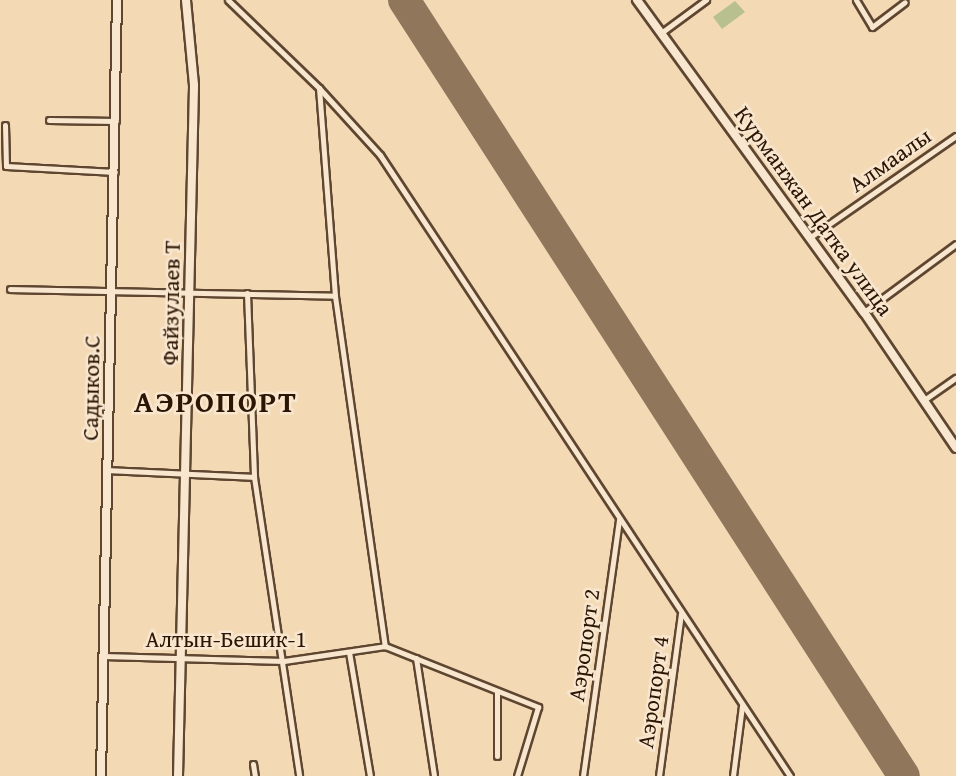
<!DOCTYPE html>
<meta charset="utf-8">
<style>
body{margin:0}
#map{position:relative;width:956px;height:776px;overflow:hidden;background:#f4d9b5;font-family:"Gentium Book Plus",serif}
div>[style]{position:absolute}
.green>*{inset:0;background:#b8c090}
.runway>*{height:32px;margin:-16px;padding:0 16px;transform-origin:16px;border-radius:16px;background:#90775c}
.roads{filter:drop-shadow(2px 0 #5e4630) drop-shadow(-2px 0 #5e4630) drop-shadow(0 2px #5e4630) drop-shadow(0 -2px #5e4630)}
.street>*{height:5px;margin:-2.5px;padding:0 2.5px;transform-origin:2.5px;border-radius:2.5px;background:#f8e6cf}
.secondary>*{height:8px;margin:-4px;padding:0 4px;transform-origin:4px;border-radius:4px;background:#f8e6cf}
span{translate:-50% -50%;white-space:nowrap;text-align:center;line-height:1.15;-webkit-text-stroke:5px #f8e6cf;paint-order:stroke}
.street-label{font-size:23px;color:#2c1503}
.district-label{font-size:30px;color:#2c1503;font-weight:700;letter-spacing:2px}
</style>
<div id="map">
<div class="green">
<i style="clip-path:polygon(735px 1px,745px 12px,722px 29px,713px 17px)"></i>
</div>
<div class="runway">
<i style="left:404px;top:0;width:923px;rotate:57.21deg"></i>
</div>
<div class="roads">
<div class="street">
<i style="left:228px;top:0;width:127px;rotate:44deg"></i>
<i style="left:319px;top:88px;width:209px;rotate:85.6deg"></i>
<i style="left:335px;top:296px;width:354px;rotate:81.9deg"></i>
<i style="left:385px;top:646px;width:165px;rotate:21.7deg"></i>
<i style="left:538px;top:707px;width:72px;rotate:106.9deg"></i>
<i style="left:856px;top:0;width:31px;rotate:59deg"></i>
<i style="left:872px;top:27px;width:41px;rotate:-37.1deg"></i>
<i style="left:661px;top:33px;width:56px;rotate:-36.3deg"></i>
<i style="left:319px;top:88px;width:91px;rotate:47.7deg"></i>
<i style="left:380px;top:155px;width:744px;rotate:56.57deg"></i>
<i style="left:49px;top:120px;width:67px;rotate:0.9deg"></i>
<i style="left:5px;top:125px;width:41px;rotate:88.6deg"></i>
<i style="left:6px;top:166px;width:109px;rotate:3.2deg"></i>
<i style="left:809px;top:238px;width:179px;rotate:-34.8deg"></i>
<i style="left:10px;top:289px;width:325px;rotate:1.2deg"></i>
<i style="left:247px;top:293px;width:184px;rotate:87.8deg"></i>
<i style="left:864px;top:312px;width:114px;rotate:-36.5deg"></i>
<i style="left:924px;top:400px;width:39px;rotate:-35deg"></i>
<i style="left:108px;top:470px;width:146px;rotate:2.7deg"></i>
<i style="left:254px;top:477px;width:302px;rotate:81.4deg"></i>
<i style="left:349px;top:652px;width:126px;rotate:80.4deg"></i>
<i style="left:103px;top:656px;width:181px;rotate:1.6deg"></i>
<i style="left:284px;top:661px;width:102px;rotate:-8.4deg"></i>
<i style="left:416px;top:658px;width:119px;rotate:81.3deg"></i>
<i style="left:497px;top:756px;width:64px;rotate:-90deg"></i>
<i style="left:253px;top:764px;width:12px;rotate:81deg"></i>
<i style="left:583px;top:776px;width:260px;rotate:-82deg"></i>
<i style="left:659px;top:776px;width:164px;rotate:-82.3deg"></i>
<i style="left:733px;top:776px;width:71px;rotate:-82.7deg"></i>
</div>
<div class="secondary">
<i style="left:637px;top:0;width:386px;rotate:54deg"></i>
<i style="left:864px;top:312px;width:164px;rotate:55.9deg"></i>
<i style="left:101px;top:776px;width:776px;rotate:-88.82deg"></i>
<i style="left:178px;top:776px;width:691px;rotate:-88.67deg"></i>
<i style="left:194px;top:85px;width:85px;rotate:-95.4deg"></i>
</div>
</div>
<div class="street-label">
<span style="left:890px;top:160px;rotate:-35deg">Алмаалы</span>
<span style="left:814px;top:211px;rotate:54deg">Курманжан Датка улица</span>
<span style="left:171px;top:303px;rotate:-89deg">Файзулаев Т</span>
<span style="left:91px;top:388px;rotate:-89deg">Садыков.С</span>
<span style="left:226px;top:639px">Алтын-Бешик-1</span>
<span style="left:584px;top:645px;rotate:-82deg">Аэропорт 2</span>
<span style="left:653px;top:692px;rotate:-82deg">Аэропорт 4</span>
</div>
<div class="district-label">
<span style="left:216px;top:401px">АЭРОПОРТ</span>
</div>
</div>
